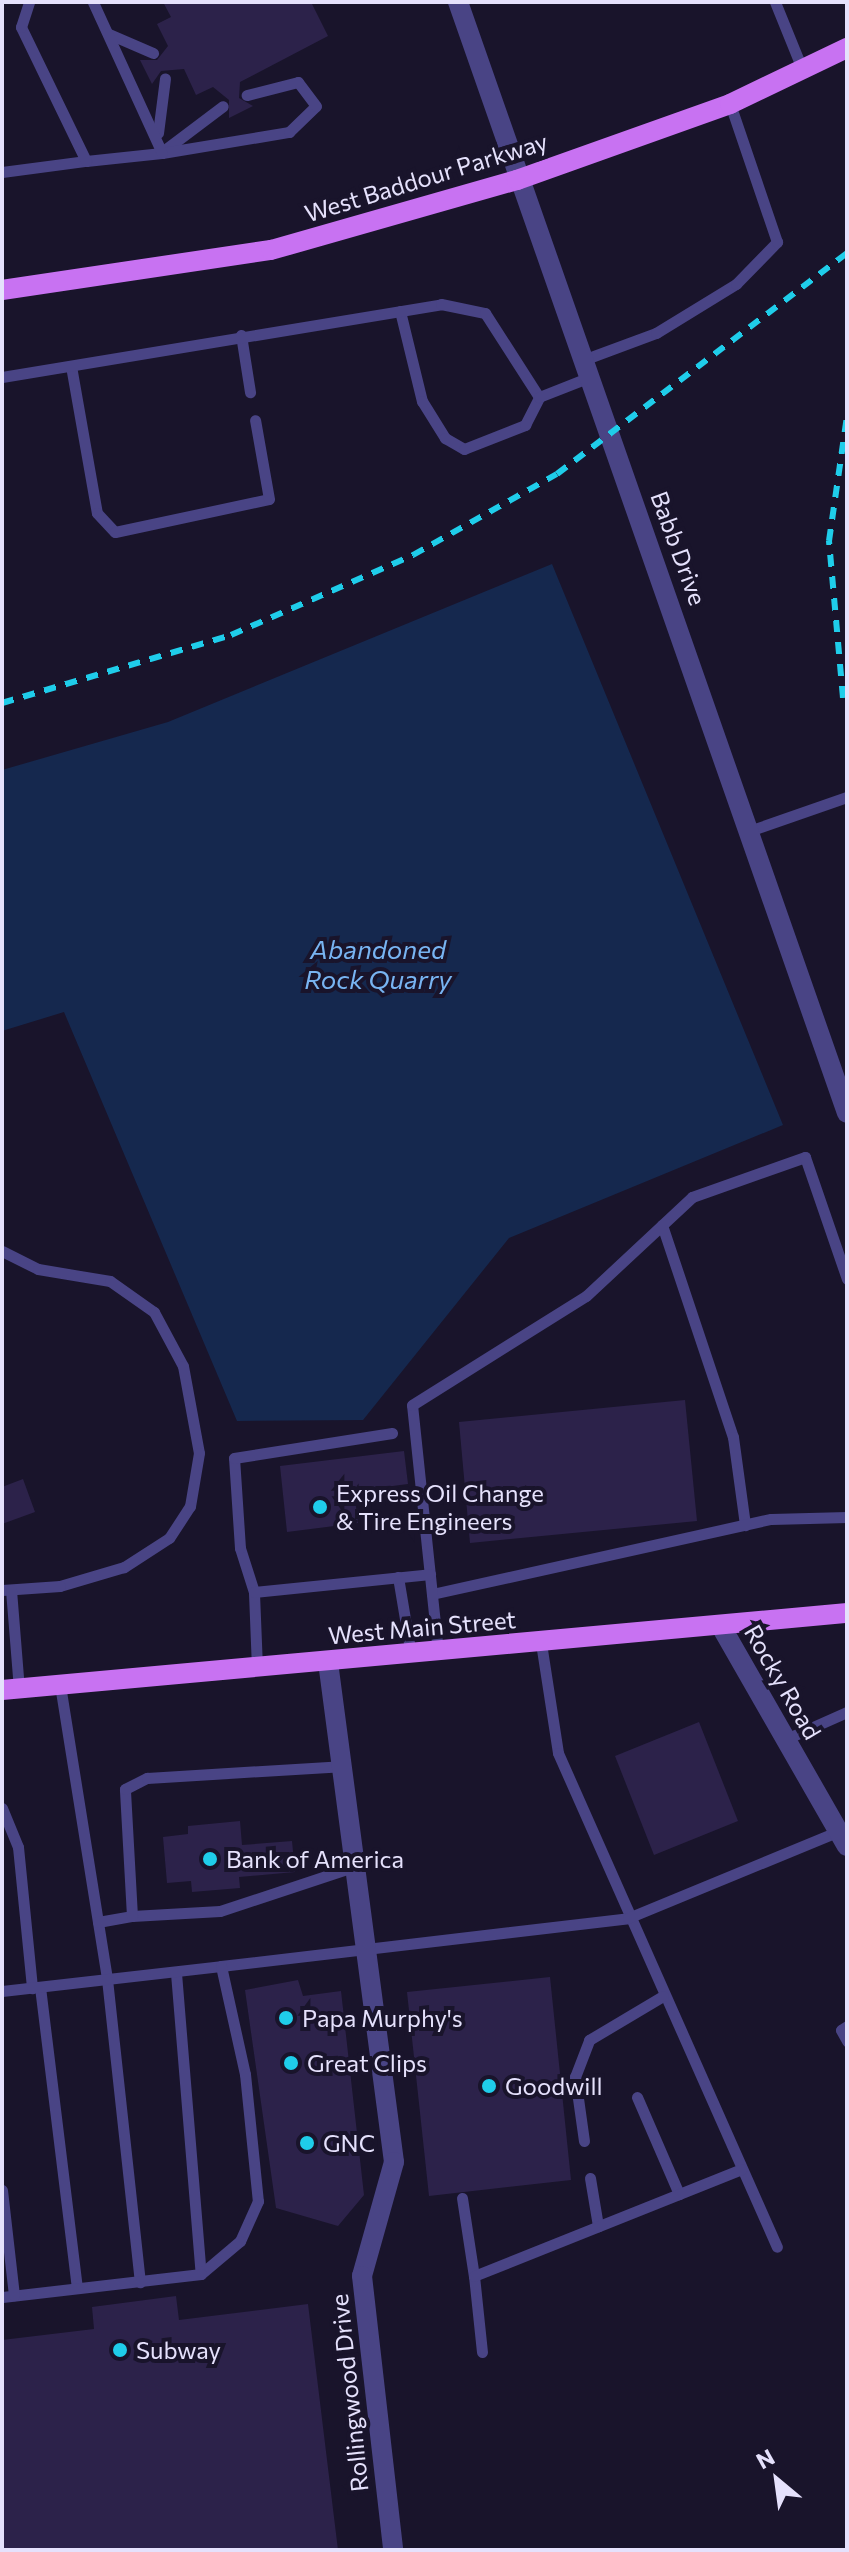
<!DOCTYPE html>
<style>
body{margin:0}
#map{position:relative;width:849px;height:2552px;overflow:hidden;background:#19142b;font-family:Commissioner,sans-serif}
div>[style]{position:absolute}
.water>*{inset:0;background:#15284e}
.building>*{inset:0;background:#2c224a}
.lane>*{height:11px;margin:-5.5px;padding:0 5.5px;transform-origin:5.5px;border-radius:5.5px;background:#494485}
.street>*{height:20px;margin:-10px;padding:0 10px;transform-origin:10px;border-radius:10px;background:#494485}
.primary>*{height:20px;margin:-10px;padding:0 10px;transform-origin:10px;border-radius:10px;background:#c872f2}
.rail>*{height:6px;margin-top:-3px;transform-origin:0;background:repeating-linear-gradient(90deg,#1fcdea 0 12px,transparent 0 22px)}
.dots>*{width:22px;height:22px;translate:-50% -50%;box-sizing:border-box;border:4px solid #19142b;border-radius:50%}
span{translate:-50% -50%;white-space:nowrap;text-align:center;line-height:1.15;-webkit-text-stroke:8px #19142b;paint-order:stroke}
.street-label{font-size:24px;color:#e5e1fc}
.poi-label{font-size:24px;color:#e5e1fc}
.left{translate:0 -50%;text-align:left}
.water-label{font-size:26px;color:#78b4f2;font-style:italic}
.frame{position:absolute;inset:0;border:4px solid #e5e1fc;pointer-events:none}
.north{position:absolute;left:737px;top:2440px;width:80px;height:80px;-webkit-text-stroke:6px #19142b;paint-order:stroke;rotate:331deg;font-size:22px;font-weight:700;line-height:32px;text-align:center;color:#e5e1fc}
.north::after{content:'';display:block;margin:auto;width:28px;height:36px;background:#e5e1fc;clip-path:polygon(50% 0,100% 100%,50% 72%,0 100%)}
</style>
<div id="map">
<div class="water">
<i style="clip-path:polygon(552px 564px,783px 1125px,509px 1238px,363px 1420px,237px 1421px,64px 1012px,2px 1031px,2px 770px,168px 722px)"></i>
</div>
<div class="building">
<i style="clip-path:polygon(163px 2px,311px 2px,328px 36px,240px 82px,239px 98px,253px 106px,229px 118px,229px 100px,213px 87px,196px 95px,184px 69px,161px 71px,152px 84px,140px 60px,157px 60px,168px 46px,157px 24px,171px 17px)"></i>
<i style="clip-path:polygon(685px 1400px,697px 1521px,470px 1543px,459px 1422px)"></i>
<i style="clip-path:polygon(404px 1451px,408px 1484px,354px 1491px,358px 1523px,287px 1532px,280px 1466px)"></i>
<i style="clip-path:polygon(23px 1479px,35px 1512px,2px 1524px,2px 1487px)"></i>
<i style="clip-path:polygon(699px 1722px,738px 1821px,654px 1855px,615px 1756px)"></i>
<i style="clip-path:polygon(240px 1821px,242px 1845px,292px 1841px,295px 1872px,239px 1877px,240px 1888px,192px 1892px,191px 1881px,167px 1883px,163px 1837px,188px 1834px,188px 1826px)"></i>
<i style="clip-path:polygon(550px 1977px,571px 2180px,429px 2196px,407px 1992px)"></i>
<i style="clip-path:polygon(298px 1980px,303px 1996px,341px 1991px,364px 2195px,338px 2226px,276px 2208px,245px 1990px)"></i>
<i style="clip-path:polygon(176px 2296px,179px 2320px,308px 2304px,338px 2550px,2px 2550px,2px 2340px,94px 2329px,92px 2307px)"></i>
</div>
<div class="lane">
<i style="left:775px;top:2px;width:74px;rotate:67.9deg"></i>
<i style="left:109px;top:34px;width:48px;rotate:23.4deg"></i>
<i style="left:158px;top:133px;width:55px;rotate:-82.7deg"></i>
<i style="left:162px;top:152px;width:76px;rotate:-37deg"></i>
<i style="left:162px;top:153px;width:129px;rotate:-9.4deg"></i>
<i style="left:289px;top:132px;width:37px;rotate:-44deg"></i>
<i style="left:316px;top:106px;width:30px;rotate:-127deg"></i>
<i style="left:298px;top:82px;width:53px;rotate:165.7deg"></i>
<i style="left:86px;top:161px;width:76px;rotate:-6deg"></i>
<i style="left:162px;top:153px;width:166px;rotate:-114.6deg"></i>
<i style="left:2px;top:172px;width:85px;rotate:-7.5deg"></i>
<i style="left:86px;top:161px;width:149px;rotate:-115.9deg"></i>
<i style="left:21px;top:27px;width:26px;rotate:-72deg"></i>
<i style="left:400px;top:311px;width:93px;rotate:76.3deg"></i>
<i style="left:422px;top:401px;width:44px;rotate:58.1deg"></i>
<i style="left:445px;top:438px;width:22px;rotate:30deg"></i>
<i style="left:464px;top:449px;width:66px;rotate:-21.5deg"></i>
<i style="left:525px;top:425px;width:31px;rotate:-63deg"></i>
<i style="left:241px;top:335px;width:58px;rotate:81deg"></i>
<i style="left:583px;top:360px;width:78px;rotate:-20.3deg"></i>
<i style="left:656px;top:333px;width:94px;rotate:-31.5deg"></i>
<i style="left:736px;top:284px;width:59px;rotate:-45.7deg"></i>
<i style="left:777px;top:242px;width:146px;rotate:-108.8deg"></i>
<i style="left:71px;top:366px;width:149px;rotate:80deg"></i>
<i style="left:97px;top:513px;width:26px;rotate:47deg"></i>
<i style="left:115px;top:532px;width:157px;rotate:-12.1deg"></i>
<i style="left:269px;top:499px;width:80px;rotate:-100deg"></i>
<i style="left:2px;top:377px;width:445px;rotate:-9.4deg"></i>
<i style="left:441px;top:304px;width:45px;rotate:11.6deg"></i>
<i style="left:485px;top:313px;width:100px;rotate:57.3deg"></i>
<i style="left:539px;top:397px;width:55px;rotate:-21.4deg"></i>
<i style="left:752px;top:830px;width:101px;rotate:-19.2deg"></i>
<i style="left:662px;top:1225px;width:224px;rotate:71.5deg"></i>
<i style="left:733px;top:1437px;width:89px;rotate:82.2deg"></i>
<i style="left:2px;top:1251px;width:40px;rotate:26.6deg"></i>
<i style="left:38px;top:1269px;width:73px;rotate:9.5deg"></i>
<i style="left:110px;top:1281px;width:54px;rotate:35.2deg"></i>
<i style="left:154px;top:1312px;width:61px;rotate:61.8deg"></i>
<i style="left:183px;top:1366px;width:88px;rotate:79.6deg"></i>
<i style="left:199px;top:1453px;width:54px;rotate:99.6deg"></i>
<i style="left:190px;top:1506px;width:38px;rotate:123deg"></i>
<i style="left:169px;top:1538px;width:54px;rotate:147.2deg"></i>
<i style="left:124px;top:1567px;width:67px;rotate:163.5deg"></i>
<i style="left:60px;top:1586px;width:58px;rotate:176.1deg"></i>
<i style="left:398px;top:1577px;width:79px;rotate:80.5deg"></i>
<i style="left:11px;top:1590px;width:99px;rotate:85.4deg"></i>
<i style="left:254px;top:1592px;width:46px;rotate:-107.7deg"></i>
<i style="left:240px;top:1548px;width:90px;rotate:-93.8deg"></i>
<i style="left:234px;top:1458px;width:160px;rotate:-9deg"></i>
<i style="left:432px;top:1594px;width:347px;rotate:-12.5deg"></i>
<i style="left:771px;top:1519px;width:76px;rotate:-1.5deg"></i>
<i style="left:541px;top:1643px;width:111px;rotate:81.2deg"></i>
<i style="left:558px;top:1753px;width:540px;rotate:66.09deg"></i>
<i style="left:438px;top:1652px;width:248px;rotate:-96deg"></i>
<i style="left:412px;top:1405px;width:205px;rotate:-32.1deg"></i>
<i style="left:586px;top:1296px;width:145px;rotate:-43deg"></i>
<i style="left:692px;top:1197px;width:120px;rotate:-19.5deg"></i>
<i style="left:805px;top:1157px;width:129px;rotate:71deg"></i>
<i style="left:257px;top:1668px;width:76px;rotate:-92.3deg"></i>
<i style="left:254px;top:1592px;width:177px;rotate:-5.8deg"></i>
<i style="left:60px;top:1685px;width:298px;rotate:80.9deg"></i>
<i style="left:107px;top:1979px;width:305px;rotate:83.8deg"></i>
<i style="left:786px;top:1739px;width:67px;rotate:-23.9deg"></i>
<i style="left:2px;top:1808px;width:42px;rotate:67.7deg"></i>
<i style="left:18px;top:1847px;width:142px;rotate:84.3deg"></i>
<i style="left:132px;top:1916px;width:88px;rotate:-3.3deg"></i>
<i style="left:220px;top:1911px;width:140px;rotate:-18.3deg"></i>
<i style="left:98px;top:1922px;width:35px;rotate:-10deg"></i>
<i style="left:132px;top:1916px;width:127px;rotate:-93.2deg"></i>
<i style="left:125px;top:1789px;width:25px;rotate:-27deg"></i>
<i style="left:147px;top:1778px;width:194px;rotate:-3.5deg"></i>
<i style="left:221px;top:1966px;width:410px;rotate:-6.7deg"></i>
<i style="left:628px;top:1918px;width:228px;rotate:-22.4deg"></i>
<i style="left:176px;top:1973px;width:302px;rotate:85.3deg"></i>
<i style="left:40px;top:1987px;width:303px;rotate:83deg"></i>
<i style="left:2px;top:1991px;width:220px;rotate:-6.5deg"></i>
<i style="left:221px;top:1966px;width:111px;rotate:77.5deg"></i>
<i style="left:245px;top:2074px;width:128px;rotate:84.2deg"></i>
<i style="left:258px;top:2201px;width:44px;rotate:114.2deg"></i>
<i style="left:240px;top:2241px;width:51px;rotate:139.8deg"></i>
<i style="left:201px;top:2274px;width:200px;rotate:173.4deg"></i>
<i style="left:847px;top:2026px;width:7px;rotate:146deg"></i>
<i style="left:841px;top:2030px;width:13px;rotate:61deg"></i>
<i style="left:637px;top:2097px;width:106px;rotate:66.6deg"></i>
<i style="left:584px;top:2141px;width:65px;rotate:-98deg"></i>
<i style="left:575px;top:2077px;width:40px;rotate:-69deg"></i>
<i style="left:589px;top:2040px;width:86px;rotate:-30.7deg"></i>
<i style="left:590px;top:2178px;width:49px;rotate:80.5deg"></i>
<i style="left:2px;top:2190px;width:106px;rotate:83.5deg"></i>
<i style="left:462px;top:2198px;width:79px;rotate:81.3deg"></i>
<i style="left:482px;top:2352px;width:76px;rotate:-96deg"></i>
<i style="left:474px;top:2276px;width:288px;rotate:-21.8deg"></i>
</div>
<div class="street">
<i style="left:458px;top:2px;width:1177px;rotate:70.7deg"></i>
<i style="left:722px;top:1628px;width:251px;rotate:60.2deg"></i>
<i style="left:328px;top:1662px;width:504px;rotate:82.48deg"></i>
<i style="left:394px;top:2162px;width:118px;rotate:105.7deg"></i>
<i style="left:362px;top:2276px;width:276px;rotate:83.5deg"></i>
</div>
<div class="primary">
<i style="left:2px;top:290px;width:272px;rotate:-8.5deg"></i>
<i style="left:271px;top:250px;width:256px;rotate:-15.9deg"></i>
<i style="left:517px;top:180px;width:226px;rotate:-19.6deg"></i>
<i style="left:730px;top:104px;width:130px;rotate:-25.6deg"></i>
<i style="left:2px;top:1690px;width:849px;rotate:-5.21deg"></i>
</div>
<div class="rail">
<i style="left:843px;top:698px;width:158px;rotate:-95.1deg"></i>
<i style="left:829px;top:541px;width:126px;rotate:-81.8deg"></i>
<i style="left:2px;top:703px;width:239px;rotate:-16.5deg"></i>
<i style="left:231px;top:635px;width:199px;rotate:-23.7deg"></i>
<i style="left:413px;top:555px;width:165px;rotate:-29.4deg"></i>
<i style="left:557px;top:474px;width:365px;rotate:-37.3deg"></i>
</div>
<div class="dots">
<i style="left:320px;top:1507px;background:#1fcdea"></i>
<i style="left:210px;top:1859px;background:#1fcdea"></i>
<i style="left:286px;top:2018px;background:#1fcdea"></i>
<i style="left:291px;top:2063px;background:#1fcdea"></i>
<i style="left:489px;top:2086px;background:#1fcdea"></i>
<i style="left:307px;top:2143px;background:#1fcdea"></i>
<i style="left:120px;top:2350px;background:#1fcdea"></i>
</div>
<div class="street-label">
<span style="left:426px;top:177px;rotate:-17deg">West Baddour Parkway</span>
<span style="left:679px;top:548px;rotate:70deg">Babb Drive</span>
<span style="left:422px;top:1627px;rotate:-5deg">West Main Street</span>
<span style="left:783px;top:1682px;rotate:60deg">Rocky Road</span>
<span style="left:349px;top:2393px;rotate:-96deg">Rollingwood Drive</span>
</div>
<div class="poi-label">
<span class="left" style="left:336px;top:1507px">Express Oil Change<br>&amp; Tire Engineers</span>
<span class="left" style="left:226px;top:1859px">Bank of America</span>
<span class="left" style="left:302px;top:2018px">Papa Murphy's</span>
<span class="left" style="left:307px;top:2063px">Great Clips</span>
<span class="left" style="left:505px;top:2086px">Goodwill</span>
<span class="left" style="left:323px;top:2143px">GNC</span>
<span class="left" style="left:136px;top:2350px">Subway</span>
</div>
<div class="water-label">
<span style="left:378px;top:964px">Abandoned<br>Rock Quarry</span>
</div>
<div class="frame"></div>
<div class="north">N</div>
</div>
